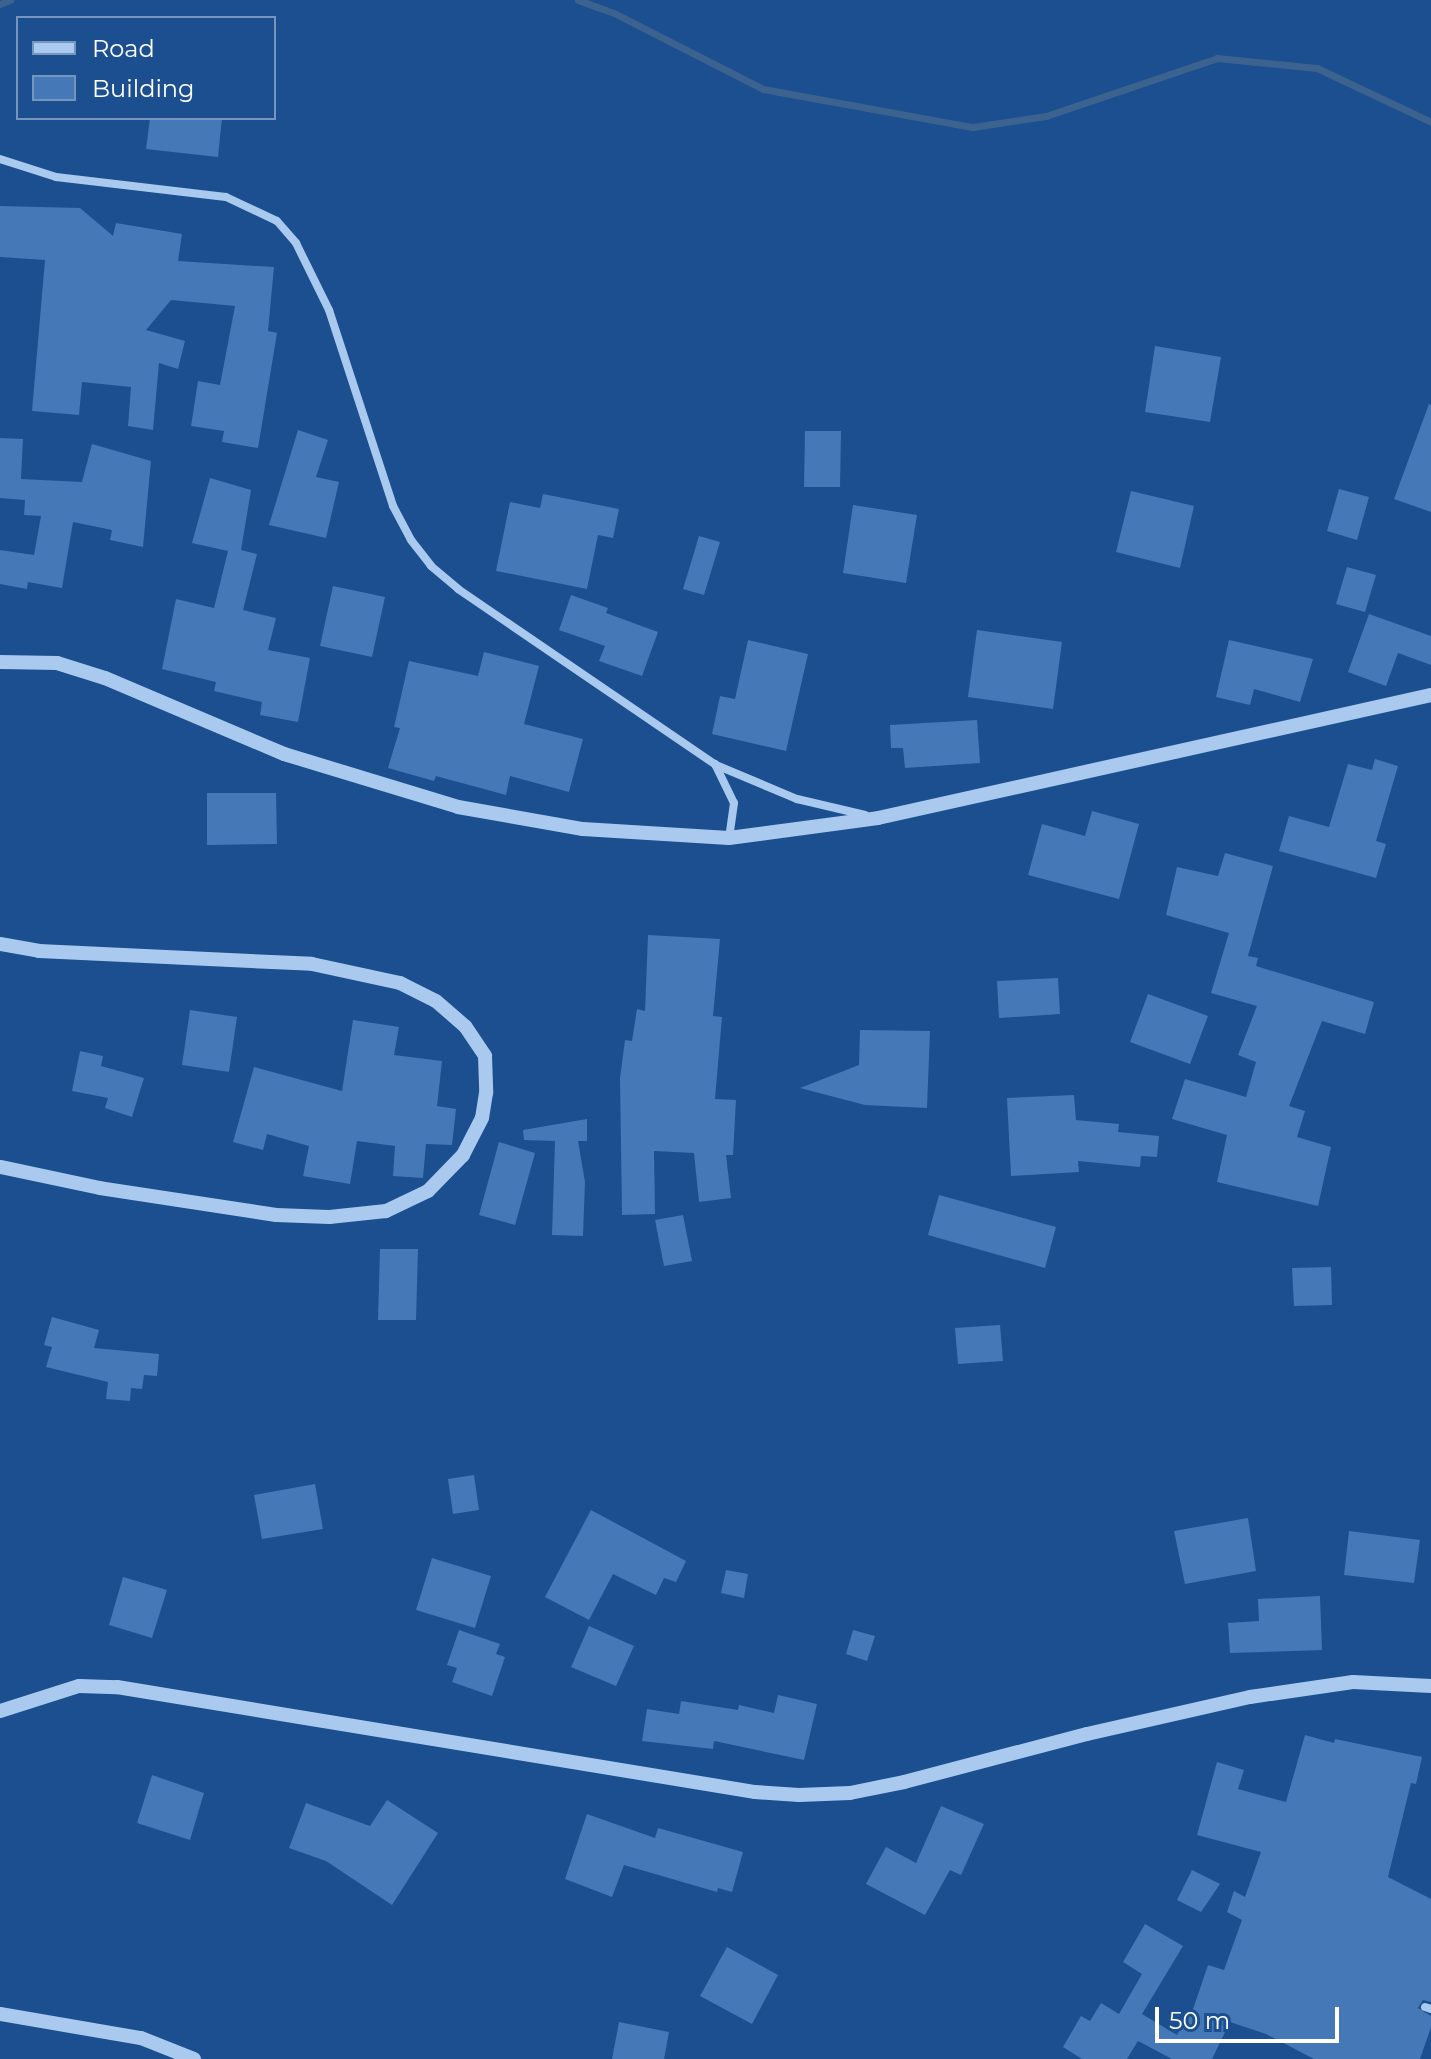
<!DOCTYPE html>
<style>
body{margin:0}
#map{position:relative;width:1431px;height:2059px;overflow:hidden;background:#1b4f8f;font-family:Montserrat,sans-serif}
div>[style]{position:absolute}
.stream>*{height:7px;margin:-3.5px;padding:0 3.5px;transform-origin:3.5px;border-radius:3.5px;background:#3c6290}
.building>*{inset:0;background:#4478b7}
.minor>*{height:8px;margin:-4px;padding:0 4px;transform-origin:4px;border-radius:4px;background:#a9c9ee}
.tertiary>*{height:14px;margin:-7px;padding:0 7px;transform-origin:7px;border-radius:7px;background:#a9c9ee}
span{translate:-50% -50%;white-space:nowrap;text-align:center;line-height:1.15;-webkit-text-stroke:6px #1b4f8f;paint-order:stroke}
.legend{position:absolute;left:16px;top:16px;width:260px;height:104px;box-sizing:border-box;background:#1b4f8f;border:2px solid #7695bc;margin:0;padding:10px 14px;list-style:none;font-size:24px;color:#fff}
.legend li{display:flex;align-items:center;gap:16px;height:40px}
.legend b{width:40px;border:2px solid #7695bc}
.scale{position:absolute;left:1155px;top:2007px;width:184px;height:36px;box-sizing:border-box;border:4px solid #fff;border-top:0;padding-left:10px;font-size:24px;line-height:28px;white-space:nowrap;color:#fff;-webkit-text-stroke:6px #1b4f8f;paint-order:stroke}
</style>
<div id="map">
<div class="stream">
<i style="left:578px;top:0;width:38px;rotate:20deg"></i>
<i style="left:614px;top:13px;width:167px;rotate:27deg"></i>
<i style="left:763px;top:89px;width:213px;rotate:10.3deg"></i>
<i style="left:973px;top:127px;width:74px;rotate:-8.6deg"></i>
<i style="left:1046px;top:116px;width:181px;rotate:-18.7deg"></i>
<i style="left:1217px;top:58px;width:100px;rotate:5.7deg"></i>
<i style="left:1317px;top:68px;width:126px;rotate:25.3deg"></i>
<i style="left:0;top:4px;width:11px;rotate:-22deg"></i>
</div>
<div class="building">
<i style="clip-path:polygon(150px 118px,222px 118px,218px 157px,146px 149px)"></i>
<i style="clip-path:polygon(0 206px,80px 208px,113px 236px,116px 223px,182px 234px,178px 261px,274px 267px,268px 331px,277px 333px,258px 448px,222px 442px,224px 431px,191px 426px,198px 381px,220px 385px,235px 306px,171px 300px,146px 330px,185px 341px,178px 369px,159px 363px,153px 430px,128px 426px,131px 387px,82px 382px,79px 415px,32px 411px,45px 260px,0 257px)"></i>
<i style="clip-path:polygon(1155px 346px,1221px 357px,1210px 422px,1145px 412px)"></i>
<i style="clip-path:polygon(1429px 404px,1431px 405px,1431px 512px,1394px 499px)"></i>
<i style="clip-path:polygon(298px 430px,328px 440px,316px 477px,339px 482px,326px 538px,269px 525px)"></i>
<i style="clip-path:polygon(805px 431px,841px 431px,840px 487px,804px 487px)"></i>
<i style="clip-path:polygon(0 438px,23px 439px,21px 479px,82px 482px,92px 444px,151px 461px,143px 547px,110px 540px,112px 530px,73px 522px,62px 588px,28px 582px,27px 589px,0 584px,0 550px,34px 555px,41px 516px,24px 515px,25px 500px,0 498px)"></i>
<i style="clip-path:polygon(210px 478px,251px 490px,241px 550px,257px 554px,243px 610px,276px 618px,268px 650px,310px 658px,298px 722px,260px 715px,262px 702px,214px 691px,216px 682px,162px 669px,176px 599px,214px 608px,228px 551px,192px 543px)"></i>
<i style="clip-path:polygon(1339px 489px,1369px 497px,1357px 540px,1327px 531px)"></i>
<i style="clip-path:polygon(1131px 491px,1194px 506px,1180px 568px,1116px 552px)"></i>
<i style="clip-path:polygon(543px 494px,619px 509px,613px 538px,598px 535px,587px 589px,496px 571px,510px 502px,540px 508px)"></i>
<i style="clip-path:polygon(853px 505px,917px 515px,906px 583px,843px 573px)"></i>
<i style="clip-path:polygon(699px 536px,720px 542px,704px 595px,683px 589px)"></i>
<i style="clip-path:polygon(1347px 567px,1376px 575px,1365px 612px,1336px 604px)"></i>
<i style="clip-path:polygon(333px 586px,385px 597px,372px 657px,320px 646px)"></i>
<i style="clip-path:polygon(571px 595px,608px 608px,606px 613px,658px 632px,642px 676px,599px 661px,605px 646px,559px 630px)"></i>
<i style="clip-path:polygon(1369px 614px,1431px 636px,1431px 665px,1398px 653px,1386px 686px,1348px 672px)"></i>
<i style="clip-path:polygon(977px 630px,1062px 642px,1053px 709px,968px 697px)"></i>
<i style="clip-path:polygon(748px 640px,808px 654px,786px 751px,712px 734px,720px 696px,735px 699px)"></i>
<i style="clip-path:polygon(1229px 640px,1313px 659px,1300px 702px,1254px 689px,1250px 705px,1216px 697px)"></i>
<i style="clip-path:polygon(484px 652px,539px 666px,524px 724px,583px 739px,569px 792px,510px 776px,506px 795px,436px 776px,434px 781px,388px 768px,400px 728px,394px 727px,409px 661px,478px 676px)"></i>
<i style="clip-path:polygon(977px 720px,980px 763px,905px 768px,903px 748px,891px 748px,890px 725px)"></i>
<i style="clip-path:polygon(1375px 759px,1398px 766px,1376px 841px,1386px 844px,1376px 878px,1279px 851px,1289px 816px,1329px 827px,1348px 764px,1372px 770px)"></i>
<i style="clip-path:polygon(207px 793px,276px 793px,277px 844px,207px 845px)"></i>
<i style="clip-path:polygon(1092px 811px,1139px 824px,1119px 899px,1028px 875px,1042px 824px,1085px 836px)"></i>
<i style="clip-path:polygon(1225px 853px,1273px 866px,1248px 956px,1258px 958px,1256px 966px,1374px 1002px,1365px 1034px,1322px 1021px,1289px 1106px,1305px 1111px,1297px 1137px,1331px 1147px,1318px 1206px,1217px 1182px,1227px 1135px,1172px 1119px,1185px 1079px,1246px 1097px,1256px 1062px,1238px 1055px,1257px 1006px,1211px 993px,1229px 933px,1166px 915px,1177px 867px,1218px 876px)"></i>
<i style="clip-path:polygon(648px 935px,720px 939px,713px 1016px,722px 1017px,715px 1099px,736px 1100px,733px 1155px,726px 1155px,731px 1198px,699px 1202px,694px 1153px,654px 1151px,655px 1214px,622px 1215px,620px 1078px,625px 1040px,632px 1041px,637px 1009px,645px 1011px)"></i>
<i style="clip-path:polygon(1058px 978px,1060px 1014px,999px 1018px,997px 981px)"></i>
<i style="clip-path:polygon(1148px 994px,1208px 1016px,1190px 1064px,1130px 1042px)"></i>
<i style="clip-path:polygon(190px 1010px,237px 1017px,229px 1072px,182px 1065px)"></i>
<i style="clip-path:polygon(353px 1020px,399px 1027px,394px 1055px,442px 1061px,437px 1106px,456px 1109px,452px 1145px,426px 1144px,423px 1178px,393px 1176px,395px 1146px,357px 1141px,350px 1184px,303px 1176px,309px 1146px,267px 1134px,263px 1150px,233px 1142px,254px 1067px,342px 1091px)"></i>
<i style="clip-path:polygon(860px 1030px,930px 1031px,927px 1108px,865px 1105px,800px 1088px,859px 1065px)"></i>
<i style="clip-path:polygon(80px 1051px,103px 1056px,101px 1066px,144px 1078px,132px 1117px,105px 1108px,108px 1098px,72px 1091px)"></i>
<i style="clip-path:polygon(1074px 1095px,1076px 1120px,1119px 1124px,1118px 1132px,1159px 1136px,1157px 1157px,1141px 1156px,1140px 1167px,1078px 1161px,1079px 1172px,1011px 1176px,1007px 1098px)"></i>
<i style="clip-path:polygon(587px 1119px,587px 1141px,578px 1141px,585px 1182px,583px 1236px,552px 1235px,555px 1141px,524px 1140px,523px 1130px)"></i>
<i style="clip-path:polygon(499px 1142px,535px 1153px,515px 1225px,479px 1215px)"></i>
<i style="clip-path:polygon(939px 1195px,1056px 1227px,1045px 1268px,928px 1235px)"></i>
<i style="clip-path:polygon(683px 1215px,692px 1261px,664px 1266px,655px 1220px)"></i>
<i style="clip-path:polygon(380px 1249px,418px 1249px,416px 1320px,378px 1320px)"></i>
<i style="clip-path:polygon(1331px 1267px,1332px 1305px,1294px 1306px,1292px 1268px)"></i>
<i style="clip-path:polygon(52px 1317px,99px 1330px,94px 1348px,159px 1354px,157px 1376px,144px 1375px,142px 1389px,131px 1388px,130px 1401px,106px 1399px,108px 1382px,46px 1367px,52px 1347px,44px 1345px)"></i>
<i style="clip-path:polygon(1000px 1325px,1003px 1361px,958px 1364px,955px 1328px)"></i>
<i style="clip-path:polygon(474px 1475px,479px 1510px,453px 1514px,448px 1479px)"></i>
<i style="clip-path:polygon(315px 1484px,323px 1529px,262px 1539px,254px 1495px)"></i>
<i style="clip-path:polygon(591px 1510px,686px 1561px,676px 1582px,664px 1578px,656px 1595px,613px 1574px,589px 1620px,545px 1597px)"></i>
<i style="clip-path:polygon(1248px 1518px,1256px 1571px,1185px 1584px,1174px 1531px)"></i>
<i style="clip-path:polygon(1349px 1531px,1420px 1540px,1414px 1583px,1344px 1575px)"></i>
<i style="clip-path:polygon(432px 1558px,491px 1576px,475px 1628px,416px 1610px)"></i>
<i style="clip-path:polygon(726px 1570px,748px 1574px,744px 1598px,721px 1593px)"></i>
<i style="clip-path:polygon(123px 1577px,167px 1590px,152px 1638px,109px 1625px)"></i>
<i style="clip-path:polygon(1320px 1596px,1322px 1650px,1230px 1653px,1228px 1623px,1259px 1621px,1258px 1599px)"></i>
<i style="clip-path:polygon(589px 1626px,634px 1646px,616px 1686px,571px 1667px)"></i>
<i style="clip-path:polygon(459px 1630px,500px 1644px,496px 1654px,505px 1657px,492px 1696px,452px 1682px,457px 1668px,447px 1665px)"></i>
<i style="clip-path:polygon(853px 1630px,875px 1636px,867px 1661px,846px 1654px)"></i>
<i style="clip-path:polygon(778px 1695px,817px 1704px,804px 1760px,714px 1741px,713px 1749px,642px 1741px,647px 1709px,679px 1714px,681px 1701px,738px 1710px,739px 1705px,774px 1713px)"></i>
<i style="clip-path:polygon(1305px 1735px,1334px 1743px,1335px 1739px,1422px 1757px,1416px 1784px,1411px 1783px,1388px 1877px,1431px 1899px,1431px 2002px,1423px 2000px,1418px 2008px,1431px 2016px,1431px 2027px,1420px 2059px,1314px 2059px,1266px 2034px,1230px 2022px,1212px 2059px,1172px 2059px,1138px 2041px,1127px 2059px,1082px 2059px,1063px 2047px,1081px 2016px,1090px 2021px,1101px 2003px,1119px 2014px,1142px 1974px,1123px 1962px,1145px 1924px,1183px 1946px,1142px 2014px,1177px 2035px,1188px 2013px,1191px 2015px,1208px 1965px,1224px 1970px,1242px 1920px,1227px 1912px,1234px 1891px,1245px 1897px,1261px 1852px,1197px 1835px,1217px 1762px,1244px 1770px,1238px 1789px,1286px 1802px)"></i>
<i style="clip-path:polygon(152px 1775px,204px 1793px,190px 1840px,137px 1823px)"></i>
<i style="clip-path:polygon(387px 1800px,438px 1833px,392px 1905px,326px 1861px,289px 1848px,306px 1803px,370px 1826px)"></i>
<i style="clip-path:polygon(941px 1806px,984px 1824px,961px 1875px,950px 1870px,925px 1915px,866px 1884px,886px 1847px,916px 1863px)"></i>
<i style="clip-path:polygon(587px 1814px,655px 1838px,658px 1828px,743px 1852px,732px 1892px,718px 1888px,717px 1892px,624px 1865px,612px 1897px,565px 1879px)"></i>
<i style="clip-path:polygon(1192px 1870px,1220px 1884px,1201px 1912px,1177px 1900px)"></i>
<i style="clip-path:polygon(727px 1947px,778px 1975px,752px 2024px,700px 1996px)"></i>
<i style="clip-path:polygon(619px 2022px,669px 2032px,664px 2059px,612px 2059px)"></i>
</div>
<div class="minor">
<i style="left:0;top:159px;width:59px;rotate:17.8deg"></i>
<i style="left:56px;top:177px;width:171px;rotate:6.7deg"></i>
<i style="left:226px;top:197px;width:56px;rotate:25.2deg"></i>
<i style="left:277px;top:221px;width:29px;rotate:49deg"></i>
<i style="left:296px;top:243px;width:75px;rotate:63.8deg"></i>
<i style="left:329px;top:310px;width:206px;rotate:71.9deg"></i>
<i style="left:393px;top:506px;width:38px;rotate:62deg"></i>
<i style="left:411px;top:540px;width:33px;rotate:52deg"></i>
<i style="left:431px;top:566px;width:35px;rotate:40deg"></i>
<i style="left:458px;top:589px;width:311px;rotate:34.3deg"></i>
<i style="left:715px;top:764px;width:43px;rotate:64deg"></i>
<i style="left:734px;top:803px;width:35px;rotate:98deg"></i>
<i style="left:716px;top:765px;width:88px;rotate:22.8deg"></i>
<i style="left:797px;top:799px;width:70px;rotate:13.2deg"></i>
<i style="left:1425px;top:2007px;width:6px;rotate:18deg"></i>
</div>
<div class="tertiary">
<i style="left:0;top:662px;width:57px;rotate:1deg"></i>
<i style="left:57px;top:663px;width:50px;rotate:17.4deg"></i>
<i style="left:105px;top:678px;width:194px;rotate:23deg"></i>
<i style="left:284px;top:754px;width:182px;rotate:16.9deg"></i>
<i style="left:458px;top:807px;width:127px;rotate:10deg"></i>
<i style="left:583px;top:829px;width:146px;rotate:3.5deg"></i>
<i style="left:729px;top:838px;width:150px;rotate:-7.6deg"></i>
<i style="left:878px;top:818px;width:567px;rotate:-12.54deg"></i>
<i style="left:0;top:944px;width:40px;rotate:10deg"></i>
<i style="left:39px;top:951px;width:273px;rotate:2.7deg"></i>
<i style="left:312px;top:964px;width:90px;rotate:12.2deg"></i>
<i style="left:400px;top:983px;width:40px;rotate:26.6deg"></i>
<i style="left:436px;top:1001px;width:38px;rotate:41deg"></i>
<i style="left:465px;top:1026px;width:36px;rotate:56deg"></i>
<i style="left:485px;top:1056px;width:37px;rotate:88deg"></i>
<i style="left:486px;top:1093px;width:25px;rotate:99deg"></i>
<i style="left:482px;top:1118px;width:42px;rotate:117.2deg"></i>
<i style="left:463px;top:1155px;width:50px;rotate:134.2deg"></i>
<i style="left:428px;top:1191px;width:47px;rotate:154.5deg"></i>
<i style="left:386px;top:1211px;width:57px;rotate:174deg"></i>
<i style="left:329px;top:1217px;width:53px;rotate:-177.8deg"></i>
<i style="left:276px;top:1215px;width:178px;rotate:-171.3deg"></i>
<i style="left:100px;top:1188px;width:102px;rotate:-168.1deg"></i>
<i style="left:0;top:1711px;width:83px;rotate:-17.6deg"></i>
<i style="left:79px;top:1686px;width:38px;rotate:2deg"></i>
<i style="left:117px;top:1687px;width:647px;rotate:9.35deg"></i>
<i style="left:755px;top:1792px;width:44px;rotate:3.9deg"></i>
<i style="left:799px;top:1795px;width:51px;rotate:-2.2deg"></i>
<i style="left:850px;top:1793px;width:55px;rotate:-11.5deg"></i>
<i style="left:904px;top:1782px;width:189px;rotate:-14.7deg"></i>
<i style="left:1087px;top:1734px;width:167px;rotate:-12.8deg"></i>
<i style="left:1250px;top:1697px;width:104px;rotate:-8.3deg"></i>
<i style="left:1353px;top:1682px;width:78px;rotate:2.9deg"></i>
<i style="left:0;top:2014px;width:143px;rotate:9.7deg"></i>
<i style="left:141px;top:2038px;width:57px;rotate:21.6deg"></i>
</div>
<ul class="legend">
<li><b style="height:10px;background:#a9c9ee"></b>Road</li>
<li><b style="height:22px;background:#4478b7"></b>Building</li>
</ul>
<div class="scale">50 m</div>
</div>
